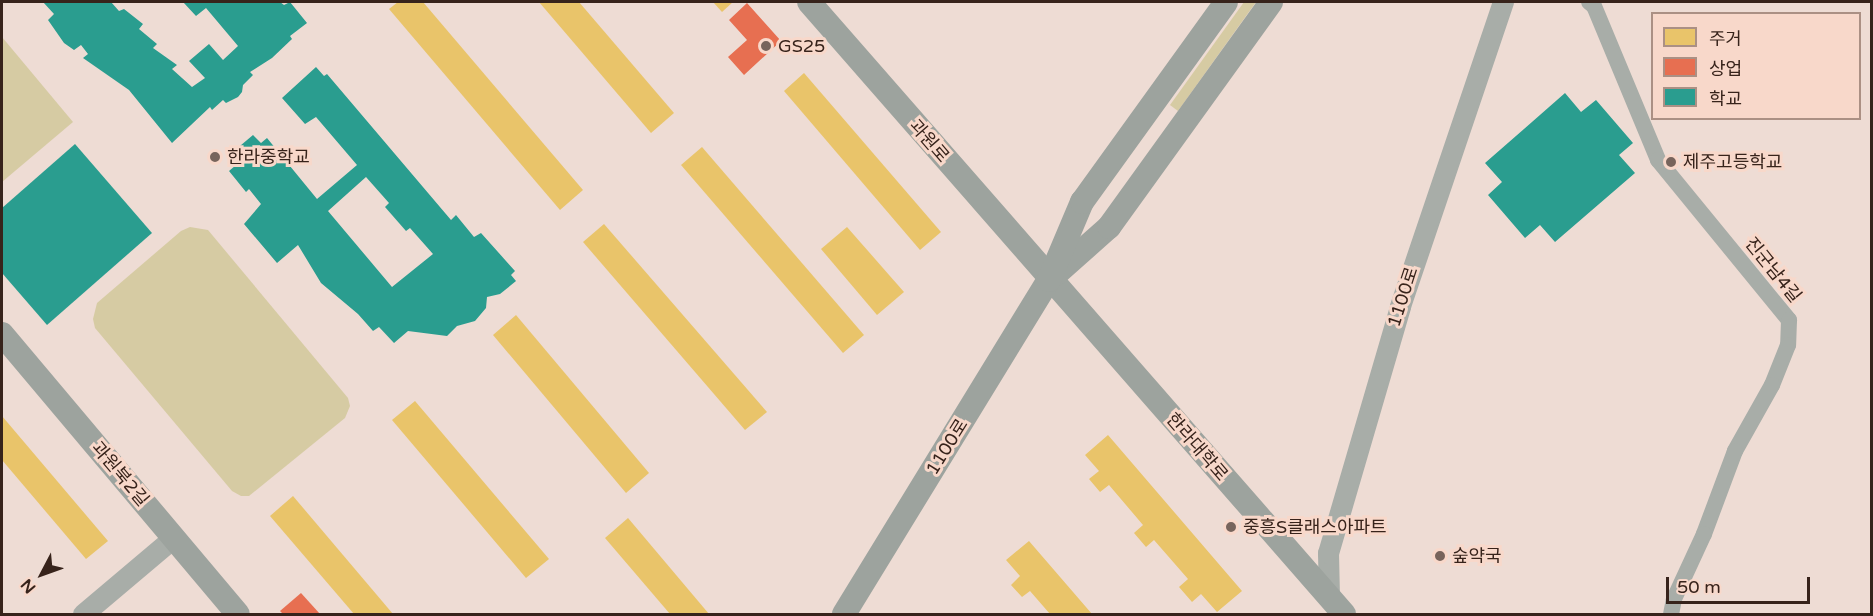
<!DOCTYPE html>
<meta charset="utf-8">
<style>
body{margin:0}
#map{position:relative;width:1873px;height:616px;overflow:hidden;background:#eedcd4;font-family:"Varela Round","Noto Sans KR",sans-serif}
div>[style]{position:absolute}
.green>*{inset:0;background:#d6cba3}
.homes>*{inset:0;background:#e9c46a}
.shops>*{inset:0;background:#e76f51}
.schools>*{inset:0;background:#2a9d8f}
.minor>*{height:16px;margin:-8px;padding:0 8px;transform-origin:8px;border-radius:8px;background:#a8ada8}
.tertiary>*{height:21px;margin:-10.5px;padding:0 10.5px;transform-origin:10.5px;border-radius:10.5px;background:#a8ada8}
.secondary>*{height:24px;margin:-12px;padding:0 12px;transform-origin:12px;border-radius:12px;background:#9da39e}
.dots>*{width:16px;height:16px;translate:-50% -50%;box-sizing:border-box;border:3px solid #f8d8ca;border-radius:50%}
span{translate:-50% -50%;white-space:nowrap;text-align:center;line-height:1.15;-webkit-text-stroke:6px #f8d8ca;paint-order:stroke}
.poi-label{font-size:18px;color:#37231b}
.left{translate:0 -50%;text-align:left}
.street-label{font-size:18px;color:#37231b}
.frame{position:absolute;inset:0;border:3px solid #37231b;pointer-events:none}
.legend{position:absolute;left:1651px;top:12px;width:210px;height:108px;box-sizing:border-box;background:#f8d8ca;border:2px solid #ab9084;margin:0;padding:8px 10px;list-style:none;font-size:18px;color:#37231b}
.legend li{display:flex;align-items:center;gap:12px;height:30px}
.legend b{width:30px;border:2px solid #ab9084}
.north{position:absolute;left:12px;top:544px;width:60px;height:60px;-webkit-text-stroke:4px #f8d8ca;paint-order:stroke;rotate:229deg;font-size:16px;font-weight:700;line-height:24px;text-align:center;color:#37231b}
.north::after{content:'';display:block;margin:auto;width:21px;height:27px;background:#37231b;clip-path:polygon(50% 0,100% 100%,50% 72%,0 100%)}
.scale{position:absolute;left:1666px;top:577px;width:144px;height:27px;box-sizing:border-box;border:3px solid #37231b;border-top:0;padding-left:8px;font-size:18px;line-height:21px;white-space:nowrap;color:#37231b;-webkit-text-stroke:4px #f8d8ca;paint-order:stroke}
</style>
<div id="map">
<div class="green">
<i style="clip-path:polygon(1244px 2px,1256px 2px,1178px 111px,1170px 105px)"></i>
<i style="clip-path:polygon(2px 37px,73px 122px,2px 182px)"></i>
<i style="clip-path:polygon(190px 227px,208px 230px,348px 398px,350px 406px,345px 418px,249px 496px,241px 496px,232px 491px,95px 328px,93px 319px,97px 303px,181px 231px)"></i>
</div>
<div class="homes">
<i style="clip-path:polygon(398px 2px,423px 2px,583px 190px,560px 210px,389px 9px)"></i>
<i style="clip-path:polygon(539px 2px,579px 2px,674px 113px,651px 133px)"></i>
<i style="clip-path:polygon(713px 2px,733px 2px,722px 12px)"></i>
<i style="clip-path:polygon(804px 73px,941px 232px,920px 250px,784px 91px)"></i>
<i style="clip-path:polygon(702px 147px,864px 335px,843px 353px,681px 165px)"></i>
<i style="clip-path:polygon(604px 224px,767px 412px,745px 430px,583px 242px)"></i>
<i style="clip-path:polygon(847px 227px,904px 292px,877px 315px,821px 249px)"></i>
<i style="clip-path:polygon(516px 315px,649px 473px,626px 493px,493px 335px)"></i>
<i style="clip-path:polygon(415px 401px,549px 559px,526px 578px,392px 420px)"></i>
<i style="clip-path:polygon(2px 416px,108px 541px,86px 559px,2px 460px)"></i>
<i style="clip-path:polygon(1108px 435px,1242px 591px,1217px 612px,1201px 594px,1192px 602px,1179px 587px,1188px 579px,1154px 540px,1146px 547px,1134px 533px,1143px 525px,1109px 485px,1100px 492px,1089px 479px,1099px 471px,1085px 455px)"></i>
<i style="clip-path:polygon(293px 496px,393px 614px,354px 614px,270px 516px)"></i>
<i style="clip-path:polygon(628px 518px,709px 614px,670px 614px,605px 538px)"></i>
<i style="clip-path:polygon(1029px 541px,1092px 614px,1050px 614px,1030px 591px,1022px 597px,1011px 585px,1020px 576px,1006px 560px)"></i>
</div>
<div class="shops">
<i style="clip-path:polygon(747px 3px,781px 41px,744px 75px,728px 57px,747px 40px,729px 20px)"></i>
<i style="clip-path:polygon(301px 593px,320px 614px,283px 614px,280px 611px)"></i>
</div>
<div class="schools">
<i style="clip-path:polygon(43px 2px,111px 2px,119px 11px,124px 9px,143px 24px,139px 29px,157px 44px,153px 48px,177px 65px,172px 69px,192px 87px,205px 78px,189px 61px,209px 44px,223px 60px,238px 46px,206px 8px,196px 16px,183px 2px,280px 2px,284px 5px,290px 2px,307px 23px,290px 36px,292px 39px,272px 58px,250px 72px,253px 75px,243px 85px,242px 92px,238px 97px,226px 103px,223px 100px,212px 110px,210px 107px,172px 143px,129px 90px,83px 58px,88px 54px,81px 45px,74px 50px,64px 43px,48px 20px,54px 14px)"></i>
<i style="clip-path:polygon(evenodd,316px 67px,324px 76px,327px 74px,451px 220px,456px 215px,474px 237px,481px 233px,515px 271px,511px 275px,516px 281px,500px 294px,487px 297px,486px 308px,475px 321px,457px 326px,447px 336px,408px 331px,394px 343px,379px 327px,373px 331px,358px 314px,321px 283px,298px 245px,277px 263px,244px 224px,261px 204px,249px 189px,246px 192px,229px 171px,242px 160px,234px 151px,253px 135px,261px 143px,267px 138px,317px 199px,357px 165px,316px 117px,305px 124px,282px 98px,316px 67px,366px 177px,389px 203px,385px 207px,406px 231px,410px 228px,433px 254px,392px 287px,328px 211px,366px 177px)"></i>
<i style="clip-path:polygon(1565px 93px,1581px 112px,1596px 100px,1633px 143px,1619px 155px,1635px 173px,1555px 242px,1540px 225px,1525px 238px,1488px 195px,1502px 182px,1485px 163px)"></i>
<i style="clip-path:polygon(75px 144px,152px 233px,47px 325px,2px 273px,2px 208px)"></i>
</div>
<div class="minor">
<i style="left:1589px;top:2px;width:6px;rotate:39deg"></i>
<i style="left:1594px;top:6px;width:167px;rotate:67.4deg"></i>
<i style="left:1658px;top:160px;width:207px;rotate:50.7deg"></i>
<i style="left:1789px;top:320px;width:25px;rotate:92deg"></i>
<i style="left:1788px;top:345px;width:43px;rotate:111.8deg"></i>
<i style="left:1772px;top:385px;width:76px;rotate:119.3deg"></i>
<i style="left:1735px;top:451px;width:89px;rotate:110.5deg"></i>
<i style="left:1704px;top:534px;width:72px;rotate:114.8deg"></i>
<i style="left:1674px;top:599px;width:15px;rotate:101deg"></i>
</div>
<div class="tertiary">
<i style="left:1329px;top:597px;width:44px;rotate:-91.3deg"></i>
<i style="left:1328px;top:553px;width:257px;rotate:-73.7deg"></i>
<i style="left:1400px;top:306px;width:321px;rotate:-71.3deg"></i>
<i style="left:83px;top:614px;width:119px;rotate:-40.2deg"></i>
</div>
<div class="secondary">
<i style="left:809px;top:2px;width:813px;rotate:48.84deg"></i>
<i style="left:1056px;top:274px;width:71px;rotate:-41.6deg"></i>
<i style="left:1109px;top:227px;width:277px;rotate:-54.2deg"></i>
<i style="left:2px;top:334px;width:366px;rotate:49.9deg"></i>
<i style="left:844px;top:614px;width:392px;rotate:-58.5deg"></i>
<i style="left:1049px;top:280px;width:85px;rotate:-67.1deg"></i>
<i style="left:1082px;top:202px;width:246px;rotate:-54.2deg"></i>
</div>
<div class="dots">
<i style="left:766px;top:46px;background:#77645c"></i>
<i style="left:215px;top:157px;background:#77645c"></i>
<i style="left:1671px;top:162px;background:#77645c"></i>
<i style="left:1231px;top:527px;background:#77645c"></i>
<i style="left:1440px;top:556px;background:#77645c"></i>
</div>
<div class="poi-label">
<span class="left" style="left:778px;top:46px">GS25</span>
<span class="left" style="left:227px;top:157px">한라중학교</span>
<span class="left" style="left:1683px;top:162px">제주고등학교</span>
<span class="left" style="left:1243px;top:527px">중흥S클래스아파트</span>
<span class="left" style="left:1452px;top:556px">숲약국</span>
</div>
<div class="street-label">
<span style="left:929px;top:141px;rotate:49deg">과원로</span>
<span style="left:1773px;top:270px;rotate:51deg">진군남4길</span>
<span style="left:1403px;top:297px;rotate:-72deg">1100로</span>
<span style="left:947px;top:447px;rotate:-58deg">1100로</span>
<span style="left:1197px;top:447px;rotate:49deg">한라대학로</span>
<span style="left:120px;top:474px;rotate:50deg">과원북2길</span>
</div>
<div class="frame"></div>
<ul class="legend">
<li><b style="height:16px;background:#e9c46a"></b>주거</li>
<li><b style="height:16px;background:#e76f51"></b>상업</li>
<li><b style="height:16px;background:#2a9d8f"></b>학교</li>
</ul>
<div class="north">N</div>
<div class="scale">50 m</div>
</div>
